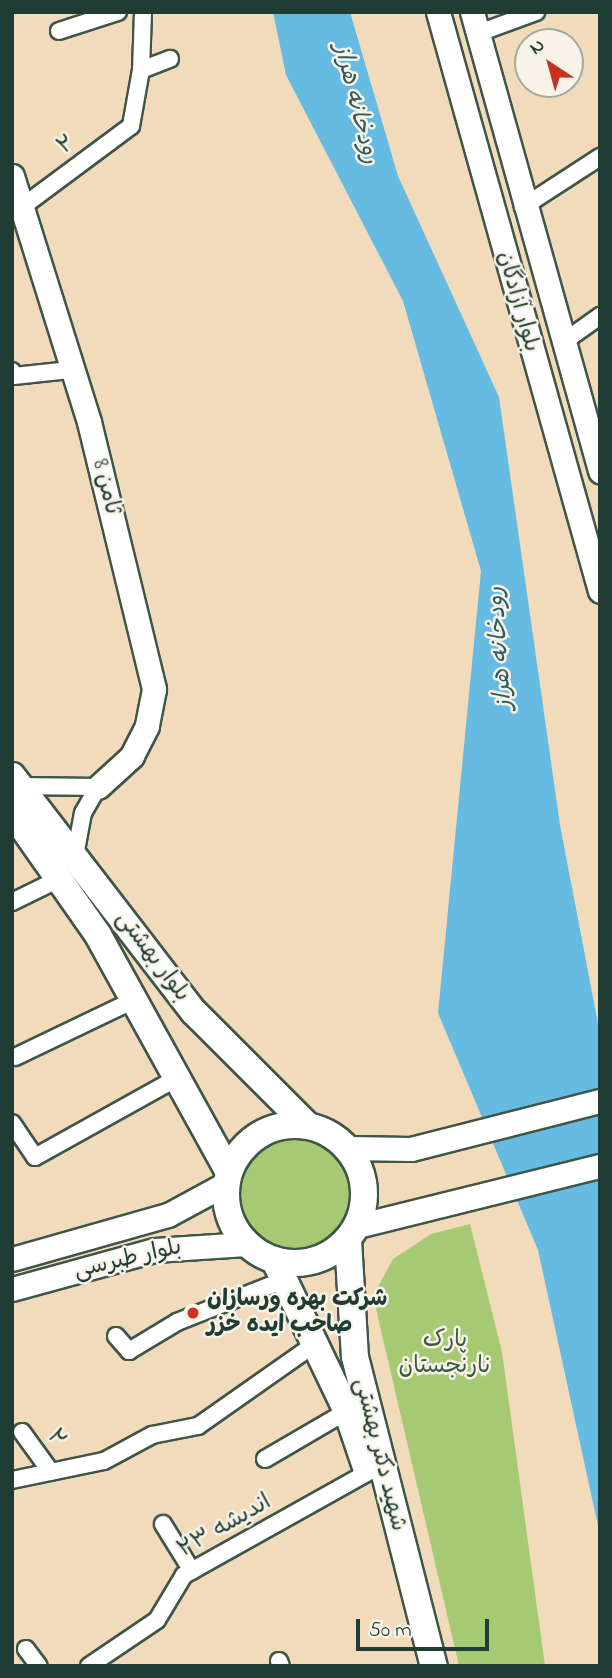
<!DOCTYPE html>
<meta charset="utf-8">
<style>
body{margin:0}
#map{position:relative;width:612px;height:1678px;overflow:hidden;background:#f1dbbb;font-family:"Indie Flower","Playpen Sans Arabic",sans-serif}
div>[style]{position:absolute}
.green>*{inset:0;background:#a6ca73}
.round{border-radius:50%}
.water>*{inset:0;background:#65bbe2}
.roads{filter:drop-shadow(2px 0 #3e5548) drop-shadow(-2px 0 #3e5548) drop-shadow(0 2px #3e5548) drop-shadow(0 -2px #3e5548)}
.street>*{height:16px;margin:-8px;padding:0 8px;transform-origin:8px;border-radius:8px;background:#fff}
.secondary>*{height:23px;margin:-11.5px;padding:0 11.5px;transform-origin:11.5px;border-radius:11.5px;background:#fff}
.primary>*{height:26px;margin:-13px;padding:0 13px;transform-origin:13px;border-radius:13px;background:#fff}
.primary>.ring{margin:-13px;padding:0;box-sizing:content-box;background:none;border:26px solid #fff;border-radius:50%}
.dots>*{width:19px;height:19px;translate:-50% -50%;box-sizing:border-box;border:4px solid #f7f3e8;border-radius:50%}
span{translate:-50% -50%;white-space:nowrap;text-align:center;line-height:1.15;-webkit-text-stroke:5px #f7f3e8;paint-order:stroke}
.street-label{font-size:23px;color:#1f3d34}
.poi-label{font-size:23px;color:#1f3d34;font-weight:700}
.left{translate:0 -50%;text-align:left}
.park-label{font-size:23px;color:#3a5941}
.water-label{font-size:24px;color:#305c60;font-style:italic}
.frame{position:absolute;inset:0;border:14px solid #1f3d34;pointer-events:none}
.north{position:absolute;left:514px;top:28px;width:70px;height:70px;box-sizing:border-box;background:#f7f3e8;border:2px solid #a1aaa0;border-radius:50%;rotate:324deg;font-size:19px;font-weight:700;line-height:28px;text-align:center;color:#1f3d34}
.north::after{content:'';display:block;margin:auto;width:24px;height:32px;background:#c8321e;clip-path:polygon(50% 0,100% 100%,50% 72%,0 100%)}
.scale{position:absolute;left:356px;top:1619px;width:133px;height:32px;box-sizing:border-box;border:4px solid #1f3d34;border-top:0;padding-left:9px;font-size:21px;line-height:24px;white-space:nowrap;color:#1f3d34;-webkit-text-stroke:5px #f7f3e8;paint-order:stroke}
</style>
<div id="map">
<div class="green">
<i class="round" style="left:226px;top:1125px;width:138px;height:138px"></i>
<i style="clip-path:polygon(470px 1224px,502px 1352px,545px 1666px,459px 1666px,373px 1296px,393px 1259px,431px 1234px)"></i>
</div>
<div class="water">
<i style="clip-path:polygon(273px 12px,350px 12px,398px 176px,499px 397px,560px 825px,600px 1034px,600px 1535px,538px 1250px,438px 1013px,481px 571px,403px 301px,286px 75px)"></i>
</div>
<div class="roads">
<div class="street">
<i style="left:59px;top:31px;width:62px;rotate:-17.9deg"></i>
<i style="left:476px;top:34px;width:64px;rotate:-20.1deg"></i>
<i style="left:141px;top:70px;width:58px;rotate:-88deg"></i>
<i style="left:22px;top:207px;width:136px;rotate:-36.6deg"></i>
<i style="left:131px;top:126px;width:57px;rotate:-79.9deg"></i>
<i style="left:141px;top:70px;width:31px;rotate:-21deg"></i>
<i style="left:523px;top:207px;width:92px;rotate:-33deg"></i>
<i style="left:562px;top:343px;width:47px;rotate:-35.4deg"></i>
<i style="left:12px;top:371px;width:5px;rotate:68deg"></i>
<i style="left:14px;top:376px;width:56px;rotate:-6.1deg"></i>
<i style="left:20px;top:786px;width:78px;rotate:0.7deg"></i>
<i style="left:75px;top:856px;width:44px;rotate:-79.5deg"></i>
<i style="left:83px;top:813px;width:30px;rotate:-60deg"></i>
<i style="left:12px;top:902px;width:55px;rotate:-26.1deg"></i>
<i style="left:15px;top:1057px;width:132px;rotate:-25.6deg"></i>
<i style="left:12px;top:1123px;width:41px;rotate:55.9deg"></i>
<i style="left:35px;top:1157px;width:162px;rotate:-29.1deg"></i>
<i style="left:116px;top:1336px;width:20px;rotate:49deg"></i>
<i style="left:129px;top:1351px;width:56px;rotate:-31.1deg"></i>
<i style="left:177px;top:1322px;width:117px;rotate:-21.5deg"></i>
<i style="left:22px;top:1432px;width:49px;rotate:54.1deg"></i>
<i style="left:265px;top:1459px;width:95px;rotate:-30.3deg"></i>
<i style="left:12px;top:1480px;width:94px;rotate:-11.7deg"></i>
<i style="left:104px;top:1461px;width:55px;rotate:-28.4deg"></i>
<i style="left:152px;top:1435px;width:47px;rotate:-11.1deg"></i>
<i style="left:198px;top:1426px;width:144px;rotate:-35.1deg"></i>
<i style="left:163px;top:1524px;width:55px;rotate:58.3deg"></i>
<i style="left:26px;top:1649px;width:21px;rotate:53deg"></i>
<i style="left:279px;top:1661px;width:5px;rotate:68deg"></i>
<i style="left:89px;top:1666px;width:82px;rotate:-34.1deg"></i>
<i style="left:157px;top:1620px;width:52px;rotate:-59deg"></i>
<i style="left:184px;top:1575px;width:211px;rotate:-29.2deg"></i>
</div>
<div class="secondary">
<i style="left:438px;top:12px;width:601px;rotate:74.37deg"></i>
<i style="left:472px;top:12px;width:477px;rotate:74.4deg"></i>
<i style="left:12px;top:176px;width:258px;rotate:72.6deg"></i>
<i style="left:89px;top:422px;width:275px;rotate:76.3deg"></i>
<i style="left:154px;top:689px;width:38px;rotate:101deg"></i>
<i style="left:147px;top:726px;width:34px;rotate:117deg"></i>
<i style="left:132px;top:756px;width:46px;rotate:137.6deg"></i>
<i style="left:348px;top:1148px;width:63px;rotate:0.9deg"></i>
<i style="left:411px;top:1149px;width:195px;rotate:-14.3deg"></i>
<i style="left:357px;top:1226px;width:250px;rotate:-13.9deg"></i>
<i style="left:12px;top:1259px;width:162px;rotate:-15.8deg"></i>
<i style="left:168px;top:1215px;width:67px;rotate:-28.5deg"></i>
<i style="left:12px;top:1289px;width:148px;rotate:-15.3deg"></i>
<i style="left:155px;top:1250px;width:91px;rotate:-3.8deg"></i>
</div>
<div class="primary">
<i style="left:12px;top:776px;width:298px;rotate:52.4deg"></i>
<i style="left:194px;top:1012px;width:160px;rotate:45deg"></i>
<i style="left:12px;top:812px;width:150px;rotate:55deg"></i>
<i style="left:98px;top:935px;width:271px;rotate:61.1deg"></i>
<i class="ring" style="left:226px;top:1125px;width:112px;height:112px"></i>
<i style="left:348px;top:1240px;width:117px;rotate:86.6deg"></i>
<i style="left:355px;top:1357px;width:319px;rotate:75.7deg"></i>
<i style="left:275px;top:1261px;width:166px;rotate:64.4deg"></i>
<i style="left:347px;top:1411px;width:59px;rotate:71.3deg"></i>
</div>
</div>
<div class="dots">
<i style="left:193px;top:1313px;background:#c8321e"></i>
</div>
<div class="street-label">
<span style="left:67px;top:146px;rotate:-36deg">۲</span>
<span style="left:517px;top:302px;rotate:74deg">بلوار آزادگان</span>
<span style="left:105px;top:487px;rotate:76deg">ثامن 8</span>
<span style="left:152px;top:957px;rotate:53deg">بلوار بهشتی</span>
<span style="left:128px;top:1260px;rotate:-13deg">بلوار طبرسی</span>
<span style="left:55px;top:1439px;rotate:54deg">۲</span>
<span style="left:379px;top:1455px;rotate:76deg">شهید دکتر بهشتی</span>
<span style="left:225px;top:1527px;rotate:-30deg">اندیشه ۲۳</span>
</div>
<div class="poi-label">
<span class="left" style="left:207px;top:1313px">شرکت بهره ورسازان<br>صاحب ایده خزر</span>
</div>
<div class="park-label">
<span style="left:445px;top:1354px">پارک<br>نارنجستان</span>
</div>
<div class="water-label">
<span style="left:355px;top:104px;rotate:76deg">رودخانه هراز</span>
<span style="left:501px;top:648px;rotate:-94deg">رودخانه هراز</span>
</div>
<div class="frame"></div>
<div class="north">N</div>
<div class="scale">50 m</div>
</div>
